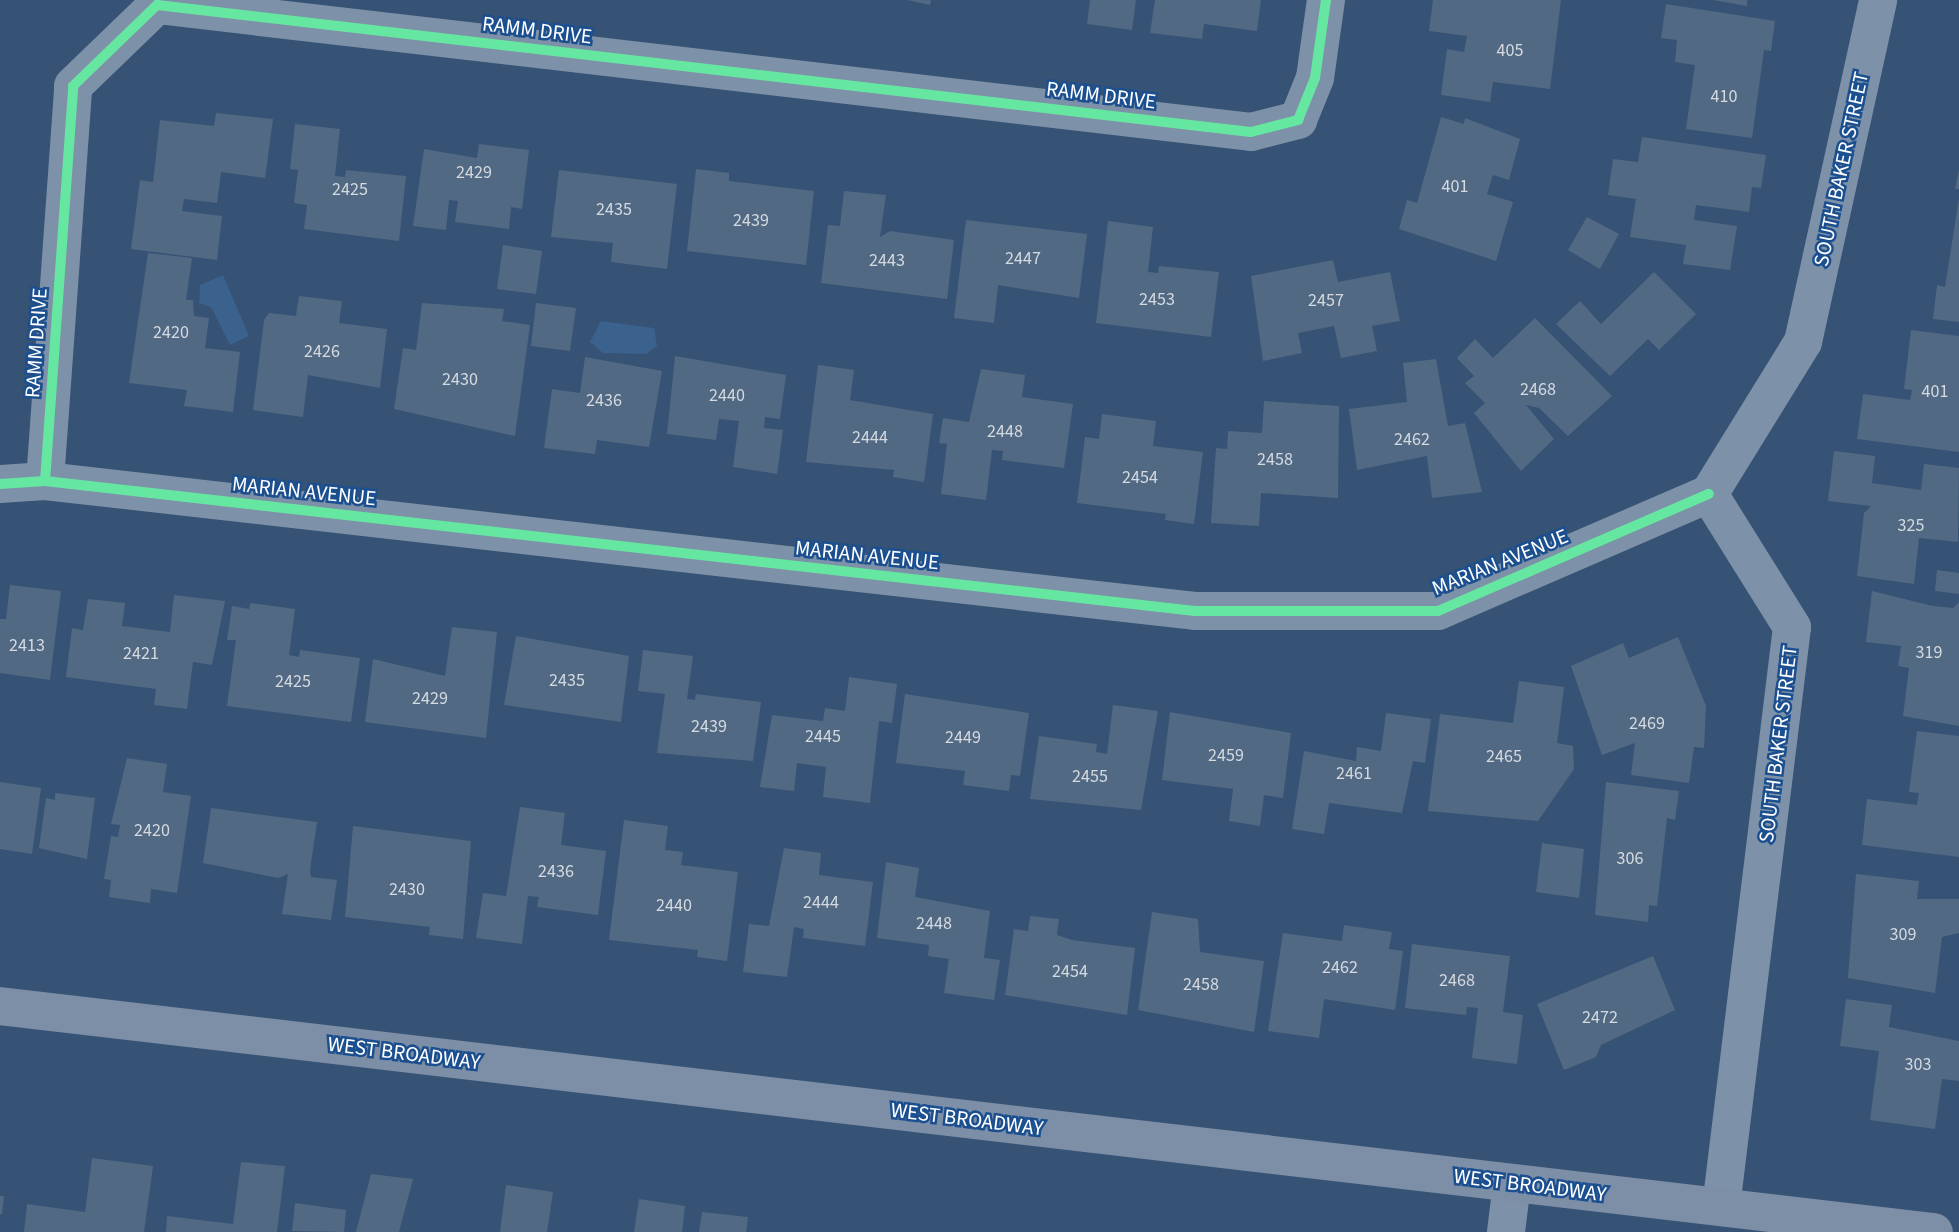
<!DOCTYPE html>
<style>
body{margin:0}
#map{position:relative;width:1959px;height:1232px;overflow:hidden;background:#365274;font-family:"Source Sans 3",sans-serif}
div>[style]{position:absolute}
.water>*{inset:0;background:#3b618d}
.building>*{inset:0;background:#526984}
.minor>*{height:38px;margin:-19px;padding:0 19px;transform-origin:19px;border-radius:19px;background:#7d92a8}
.major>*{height:38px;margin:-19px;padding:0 19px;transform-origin:19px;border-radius:19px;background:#7d8ea7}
.cycleway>*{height:10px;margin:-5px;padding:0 5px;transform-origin:5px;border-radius:5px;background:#66e7a1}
span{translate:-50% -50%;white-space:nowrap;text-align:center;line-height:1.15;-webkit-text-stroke:5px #1b4f8f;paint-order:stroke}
.number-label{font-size:18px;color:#d4dae0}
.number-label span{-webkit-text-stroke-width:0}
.street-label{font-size:21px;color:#fff}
</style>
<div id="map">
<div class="water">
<i style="clip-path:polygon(223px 275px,249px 336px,230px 345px,211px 307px,199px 303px,200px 285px)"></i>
<i style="clip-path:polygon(601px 321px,654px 328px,657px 346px,647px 354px,603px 353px,590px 342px)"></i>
</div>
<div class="building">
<i style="clip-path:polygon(907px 0,931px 0,930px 5px)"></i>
<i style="clip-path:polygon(1090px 0,1136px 0,1132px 30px,1087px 24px)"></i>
<i style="clip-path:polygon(1155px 0,1261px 0,1257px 31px,1204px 24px,1202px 39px,1150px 33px)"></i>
<i style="clip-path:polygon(1433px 0,1561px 0,1550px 89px,1493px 82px,1490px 102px,1441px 95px,1447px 49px,1464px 52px,1467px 36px,1429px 31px)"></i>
<i style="clip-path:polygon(1713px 0,1747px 0,1747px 6px)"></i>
<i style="clip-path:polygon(1666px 4px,1775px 21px,1771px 51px,1764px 50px,1752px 138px,1686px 129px,1695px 65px,1675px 62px,1677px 40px,1661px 38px)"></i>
<i style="clip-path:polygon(216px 113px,273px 119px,265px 178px,221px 172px,217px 203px,184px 199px,182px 211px,222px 216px,217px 260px,131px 249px,140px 180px,153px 182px,160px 120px,214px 126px)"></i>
<i style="clip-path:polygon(1441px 117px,1464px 124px,1465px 118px,1520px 139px,1509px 180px,1493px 175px,1487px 194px,1513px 202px,1496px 261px,1399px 229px,1407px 200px,1417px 203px)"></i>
<i style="clip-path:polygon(295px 124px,340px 129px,335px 176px,345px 177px,346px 170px,406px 176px,399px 241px,304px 229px,307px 205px,294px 203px,298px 170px,290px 169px)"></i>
<i style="clip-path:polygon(1642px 137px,1766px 155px,1761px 188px,1752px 187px,1749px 212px,1696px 205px,1694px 220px,1737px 226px,1730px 270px,1683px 264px,1686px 245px,1630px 237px,1636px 199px,1608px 195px,1613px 159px,1638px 162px)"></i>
<i style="clip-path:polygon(479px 144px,529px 150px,522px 209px,511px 207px,509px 229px,455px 222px,458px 201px,449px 200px,446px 230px,413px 226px,424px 149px,477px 158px)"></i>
<i style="clip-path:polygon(696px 169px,729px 173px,729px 181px,814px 191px,806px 265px,687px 251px)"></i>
<i style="clip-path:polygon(559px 170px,677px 184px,667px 269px,611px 262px,613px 243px,551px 237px)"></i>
<i style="clip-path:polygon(1959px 170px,1959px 189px,1955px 189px)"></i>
<i style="clip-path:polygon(844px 191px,886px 195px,880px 237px,890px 231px,954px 240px,947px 299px,821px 283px,828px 225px,840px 226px)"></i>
<i style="clip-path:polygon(1959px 198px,1959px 322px,1933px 319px,1937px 285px,1945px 287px)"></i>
<i style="clip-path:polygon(1587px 217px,1619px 234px,1600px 269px,1568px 250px)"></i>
<i style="clip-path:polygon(966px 220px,1087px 234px,1079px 298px,998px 285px,994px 323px,954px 318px)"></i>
<i style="clip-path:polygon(1108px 221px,1153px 227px,1148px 272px,1158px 273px,1159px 266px,1219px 272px,1211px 337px,1096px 323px)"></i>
<i style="clip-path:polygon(503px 245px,542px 251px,536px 294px,497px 289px)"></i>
<i style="clip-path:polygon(148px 253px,192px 258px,186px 300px,193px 300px,194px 316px,209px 318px,205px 348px,240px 352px,233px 412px,184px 406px,187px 390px,129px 383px)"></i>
<i style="clip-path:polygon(1333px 260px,1338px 282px,1390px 272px,1400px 321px,1372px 326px,1377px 351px,1341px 358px,1334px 326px,1298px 333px,1302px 353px,1263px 361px,1251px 276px)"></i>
<i style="clip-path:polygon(1654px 272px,1696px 314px,1659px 350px,1648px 339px,1610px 376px,1556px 324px,1580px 301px,1601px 324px)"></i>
<i style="clip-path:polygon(299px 296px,342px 301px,339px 323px,387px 329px,380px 388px,308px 375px,303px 417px,253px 410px,264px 320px,269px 313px,296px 316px)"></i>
<i style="clip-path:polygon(422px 303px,504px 309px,502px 321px,530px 325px,515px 436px,394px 409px,403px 348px,416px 350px)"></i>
<i style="clip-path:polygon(536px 303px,576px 308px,570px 351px,531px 346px)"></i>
<i style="clip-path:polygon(1535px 318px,1612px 396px,1568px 436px,1539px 408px,1526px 405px,1554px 439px,1521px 471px,1474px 413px,1485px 403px,1465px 383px,1474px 376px,1457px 358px,1475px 339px,1493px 358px)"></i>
<i style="clip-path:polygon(1911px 330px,1959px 336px,1959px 452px,1857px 439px,1863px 394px,1910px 400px,1912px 390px,1904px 389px)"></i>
<i style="clip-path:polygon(675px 356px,786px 375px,780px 419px,765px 417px,764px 428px,783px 430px,777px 474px,733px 467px,739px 421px,719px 419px,716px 440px,667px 434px)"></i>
<i style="clip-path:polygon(585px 357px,662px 371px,649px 447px,597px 440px,595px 454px,544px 448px,552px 389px,580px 393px)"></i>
<i style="clip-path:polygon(1436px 359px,1448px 426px,1465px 423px,1482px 492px,1432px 498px,1427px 456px,1357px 470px,1349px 409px,1407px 402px,1403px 363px)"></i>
<i style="clip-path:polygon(818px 365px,854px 370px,850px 400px,933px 414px,924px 482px,893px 477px,894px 470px,806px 462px)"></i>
<i style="clip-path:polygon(981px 369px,1025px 375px,1022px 397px,1073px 404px,1064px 468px,1002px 460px,1003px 451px,992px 450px,986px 500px,941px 494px,947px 444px,939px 443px,943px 418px,969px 422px)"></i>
<i style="clip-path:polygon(1264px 401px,1339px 406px,1338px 498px,1261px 493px,1259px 526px,1211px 523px,1216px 448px,1227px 449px,1228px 431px,1262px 433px)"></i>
<i style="clip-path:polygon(1102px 414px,1156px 421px,1153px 446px,1203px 452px,1194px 524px,1165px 520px,1166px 514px,1077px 503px,1085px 437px,1099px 439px)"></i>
<i style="clip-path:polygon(1834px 451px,1875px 456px,1872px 483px,1921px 490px,1924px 464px,1959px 468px,1958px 542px,1919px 538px,1914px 584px,1857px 576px,1864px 513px,1871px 506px,1828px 501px)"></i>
<i style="clip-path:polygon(1937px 570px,1959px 573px,1959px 594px,1935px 591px)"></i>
<i style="clip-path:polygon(10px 585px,61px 591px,50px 680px,0 673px,0 619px,6px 619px)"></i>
<i style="clip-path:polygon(1872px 591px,1933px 606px,1953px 608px,1959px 602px,1959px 726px,1903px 716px,1909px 668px,1898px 666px,1901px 646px,1866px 642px)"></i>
<i style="clip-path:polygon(174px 595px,225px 601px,212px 665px,193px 662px,187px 709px,154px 705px,156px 689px,66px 677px,72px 628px,83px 630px,88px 599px,125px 603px,122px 626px,170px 632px)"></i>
<i style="clip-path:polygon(250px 603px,295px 609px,289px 655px,299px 657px,300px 650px,360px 658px,351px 722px,227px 706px,236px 640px,227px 640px,232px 606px,249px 609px)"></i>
<i style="clip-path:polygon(452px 627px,497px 632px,486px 738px,365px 722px,373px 659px,445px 676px)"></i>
<i style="clip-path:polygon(516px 636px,629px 656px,621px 722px,504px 705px)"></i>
<i style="clip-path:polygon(1678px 637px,1706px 706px,1704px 748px,1694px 747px,1689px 783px,1631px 775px,1635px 743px,1602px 755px,1571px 666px,1623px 643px,1629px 658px)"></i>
<i style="clip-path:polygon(643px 650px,693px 656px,687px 699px,695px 700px,696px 694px,761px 702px,753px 761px,657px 753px,665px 694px,638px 691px)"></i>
<i style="clip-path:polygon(849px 677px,897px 684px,892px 723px,879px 721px,870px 803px,823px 797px,826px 767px,797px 763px,794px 791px,760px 787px,772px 715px,823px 721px,825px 708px,845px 711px)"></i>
<i style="clip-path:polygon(1519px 681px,1564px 687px,1557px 743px,1573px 746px,1574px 769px,1538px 821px,1428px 811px,1440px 714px,1513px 723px)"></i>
<i style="clip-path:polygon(905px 694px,1029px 713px,1020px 776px,1011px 775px,1009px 791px,963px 785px,965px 771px,896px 763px)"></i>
<i style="clip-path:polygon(1113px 705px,1158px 711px,1141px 810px,1030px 799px,1039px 736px,1097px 744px,1096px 752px,1107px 754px)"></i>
<i style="clip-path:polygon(1170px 712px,1291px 733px,1283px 798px,1264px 795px,1260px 826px,1229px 821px,1233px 789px,1162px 780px)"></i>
<i style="clip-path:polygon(1386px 713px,1431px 719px,1425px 763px,1413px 761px,1402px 813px,1329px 803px,1324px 834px,1292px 829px,1304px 751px,1356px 761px,1357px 747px,1381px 751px)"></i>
<i style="clip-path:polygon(1917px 731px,1959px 736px,1959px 857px,1862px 845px,1867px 799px,1917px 805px,1919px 793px,1909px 792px)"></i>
<i style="clip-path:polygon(127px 758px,167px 764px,163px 792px,191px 796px,177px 893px,151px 889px,150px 903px,109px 897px,111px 880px,104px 879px,111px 836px,118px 837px,120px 825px,111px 824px)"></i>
<i style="clip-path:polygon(0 782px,41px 788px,32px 854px,0 849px)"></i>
<i style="clip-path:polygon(1606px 782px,1679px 791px,1675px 820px,1667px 818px,1657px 906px,1649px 905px,1648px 922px,1595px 915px)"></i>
<i style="clip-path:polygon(55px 793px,95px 798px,87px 859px,39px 848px,46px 798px,55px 800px)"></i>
<i style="clip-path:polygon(520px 807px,565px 813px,561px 845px,606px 851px,598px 915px,537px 907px,539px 897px,528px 896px,522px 944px,476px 938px,483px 893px,506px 896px)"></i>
<i style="clip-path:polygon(211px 808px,317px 822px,310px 870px,311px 877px,337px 880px,331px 920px,282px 914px,288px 874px,278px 878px,203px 863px)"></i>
<i style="clip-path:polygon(624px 820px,668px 826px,665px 850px,683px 852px,681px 865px,738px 872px,727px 961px,697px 957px,698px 950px,609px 940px)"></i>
<i style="clip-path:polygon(353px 826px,471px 841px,463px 939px,429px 935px,430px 927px,345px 917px)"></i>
<i style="clip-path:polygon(1542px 843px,1584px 849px,1579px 898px,1536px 892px)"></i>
<i style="clip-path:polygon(784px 848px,821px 853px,819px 875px,873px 882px,865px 946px,803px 938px,804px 929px,794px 927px,787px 977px,743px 972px,749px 924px,769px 926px)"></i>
<i style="clip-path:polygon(886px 862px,919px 868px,915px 897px,990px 911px,984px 958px,1000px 960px,994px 1000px,944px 993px,949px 959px,928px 956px,929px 945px,877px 938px)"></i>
<i style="clip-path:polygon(1856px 874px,1919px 881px,1917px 899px,1959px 899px,1959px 933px,1942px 937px,1935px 993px,1848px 978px)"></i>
<i style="clip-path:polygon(1152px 912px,1198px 919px,1200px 952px,1264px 961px,1254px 1032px,1138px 1010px)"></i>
<i style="clip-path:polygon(1030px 916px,1059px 919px,1057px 935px,1072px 940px,1135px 948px,1127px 1015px,1005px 995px,1014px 929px,1028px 931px)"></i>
<i style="clip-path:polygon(1344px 925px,1392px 932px,1389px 949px,1403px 951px,1395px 1010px,1324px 999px,1319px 1038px,1268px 1031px,1283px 933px,1342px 941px)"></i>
<i style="clip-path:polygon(1412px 944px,1510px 956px,1503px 1012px,1523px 1015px,1517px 1064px,1472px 1058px,1478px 1008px,1467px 1007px,1466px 1015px,1405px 1008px)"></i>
<i style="clip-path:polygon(1653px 956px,1675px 1010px,1601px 1045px,1596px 1057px,1564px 1070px,1537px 1004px)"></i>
<i style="clip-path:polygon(1846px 999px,1892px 1005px,1889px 1027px,1959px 1041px,1959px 1081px,1942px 1079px,1935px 1129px,1870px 1120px,1879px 1051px,1840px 1046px)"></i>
<i style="clip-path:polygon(92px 1158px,153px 1166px,144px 1232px,24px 1232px,27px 1204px,85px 1212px)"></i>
<i style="clip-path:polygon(241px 1162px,285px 1166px,277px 1232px,166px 1232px,167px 1216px,233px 1224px)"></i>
<i style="clip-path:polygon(371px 1174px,413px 1179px,399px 1232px,356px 1232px)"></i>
<i style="clip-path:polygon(506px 1185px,553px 1192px,547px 1232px,500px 1232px)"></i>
<i style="clip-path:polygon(0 1196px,4px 1196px,2px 1214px,0 1214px)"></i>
<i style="clip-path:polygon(639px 1199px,685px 1206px,682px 1232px,634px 1232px)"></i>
<i style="clip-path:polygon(295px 1203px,346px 1210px,344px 1232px,292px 1231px)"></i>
<i style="clip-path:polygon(702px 1212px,748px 1217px,746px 1232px,699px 1232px)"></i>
</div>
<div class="minor">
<i style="left:45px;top:481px;width:396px;rotate:-85.9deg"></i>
<i style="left:73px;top:86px;width:117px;rotate:-44deg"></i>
<i style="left:157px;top:5px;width:1101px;rotate:6.62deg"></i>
<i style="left:1251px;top:132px;width:49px;rotate:-14.3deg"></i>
<i style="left:1298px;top:120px;width:45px;rotate:-68deg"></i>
<i style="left:1315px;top:78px;width:79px;rotate:-82deg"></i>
<i style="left:0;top:484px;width:45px;rotate:-3.8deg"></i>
<i style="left:45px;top:481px;width:1157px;rotate:6.45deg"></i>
<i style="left:1195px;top:611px;width:243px"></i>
<i style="left:1438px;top:611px;width:295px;rotate:-23.4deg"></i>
<i style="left:1721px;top:1207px;width:584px;rotate:-83.02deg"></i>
<i style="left:1792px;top:627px;width:157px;rotate:-122deg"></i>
<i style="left:1709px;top:494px;width:179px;rotate:-58.3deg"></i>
<i style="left:1803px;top:342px;width:350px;rotate:-77.6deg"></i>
<i style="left:1506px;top:1232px;width:49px;rotate:-83deg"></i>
</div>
<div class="major">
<i style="left:0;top:1006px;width:1947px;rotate:6.67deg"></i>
</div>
<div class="cycleway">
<i style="left:45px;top:481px;width:396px;rotate:-85.9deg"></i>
<i style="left:73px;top:86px;width:117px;rotate:-44deg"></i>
<i style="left:157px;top:5px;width:1101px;rotate:6.62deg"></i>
<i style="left:1251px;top:132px;width:49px;rotate:-14.3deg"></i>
<i style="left:1298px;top:120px;width:45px;rotate:-68deg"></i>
<i style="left:1315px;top:78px;width:79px;rotate:-82deg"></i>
<i style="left:0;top:484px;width:45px;rotate:-3.8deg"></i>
<i style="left:45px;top:481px;width:1157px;rotate:6.45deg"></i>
<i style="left:1195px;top:611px;width:243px"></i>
<i style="left:1438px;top:611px;width:295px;rotate:-23.4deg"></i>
</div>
<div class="number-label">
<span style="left:1510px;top:51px">405</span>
<span style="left:1724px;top:97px">410</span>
<span style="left:474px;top:173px">2429</span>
<span style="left:1455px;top:187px">401</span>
<span style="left:350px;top:190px">2425</span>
<span style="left:614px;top:210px">2435</span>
<span style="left:751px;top:221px">2439</span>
<span style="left:1023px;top:259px">2447</span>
<span style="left:887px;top:261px">2443</span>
<span style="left:1157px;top:300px">2453</span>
<span style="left:1326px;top:301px">2457</span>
<span style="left:171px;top:333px">2420</span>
<span style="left:322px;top:352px">2426</span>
<span style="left:460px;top:380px">2430</span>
<span style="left:1538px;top:390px">2468</span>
<span style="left:1935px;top:392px">401</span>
<span style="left:727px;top:396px">2440</span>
<span style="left:604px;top:401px">2436</span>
<span style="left:1005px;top:432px">2448</span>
<span style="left:870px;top:438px">2444</span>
<span style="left:1412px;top:440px">2462</span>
<span style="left:1275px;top:460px">2458</span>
<span style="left:1140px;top:478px">2454</span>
<span style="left:1911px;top:526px">325</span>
<span style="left:27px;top:646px">2413</span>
<span style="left:1929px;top:653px">319</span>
<span style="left:141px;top:654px">2421</span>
<span style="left:567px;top:681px">2435</span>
<span style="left:293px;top:682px">2425</span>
<span style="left:430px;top:699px">2429</span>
<span style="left:1647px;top:724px">2469</span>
<span style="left:709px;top:727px">2439</span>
<span style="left:823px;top:737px">2445</span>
<span style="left:963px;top:738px">2449</span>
<span style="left:1226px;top:756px">2459</span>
<span style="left:1504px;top:757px">2465</span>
<span style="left:1354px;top:774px">2461</span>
<span style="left:1090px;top:777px">2455</span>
<span style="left:152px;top:831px">2420</span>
<span style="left:1630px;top:859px">306</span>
<span style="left:556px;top:872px">2436</span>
<span style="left:407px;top:890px">2430</span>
<span style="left:821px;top:903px">2444</span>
<span style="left:674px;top:906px">2440</span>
<span style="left:934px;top:924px">2448</span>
<span style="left:1903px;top:935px">309</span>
<span style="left:1340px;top:968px">2462</span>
<span style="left:1070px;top:972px">2454</span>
<span style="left:1457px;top:981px">2468</span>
<span style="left:1201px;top:985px">2458</span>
<span style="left:1600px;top:1018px">2472</span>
<span style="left:1918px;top:1065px">303</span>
</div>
<div class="street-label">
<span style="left:537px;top:30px;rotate:7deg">RAMM DRIVE</span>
<span style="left:1101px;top:95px;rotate:7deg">RAMM DRIVE</span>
<span style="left:1841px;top:169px;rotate:-78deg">SOUTH BAKER STREET</span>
<span style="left:36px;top:343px;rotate:-86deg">RAMM DRIVE</span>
<span style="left:304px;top:491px;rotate:6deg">MARIAN AVENUE</span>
<span style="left:867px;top:555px;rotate:6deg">MARIAN AVENUE</span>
<span style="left:1500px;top:562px;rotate:-22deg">MARIAN AVENUE</span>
<span style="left:1778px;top:744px;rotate:-83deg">SOUTH BAKER STREET</span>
<span style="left:404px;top:1053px;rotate:7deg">WEST BROADWAY</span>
<span style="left:967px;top:1119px;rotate:7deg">WEST BROADWAY</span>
<span style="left:1530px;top:1185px;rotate:7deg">WEST BROADWAY</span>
</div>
</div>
